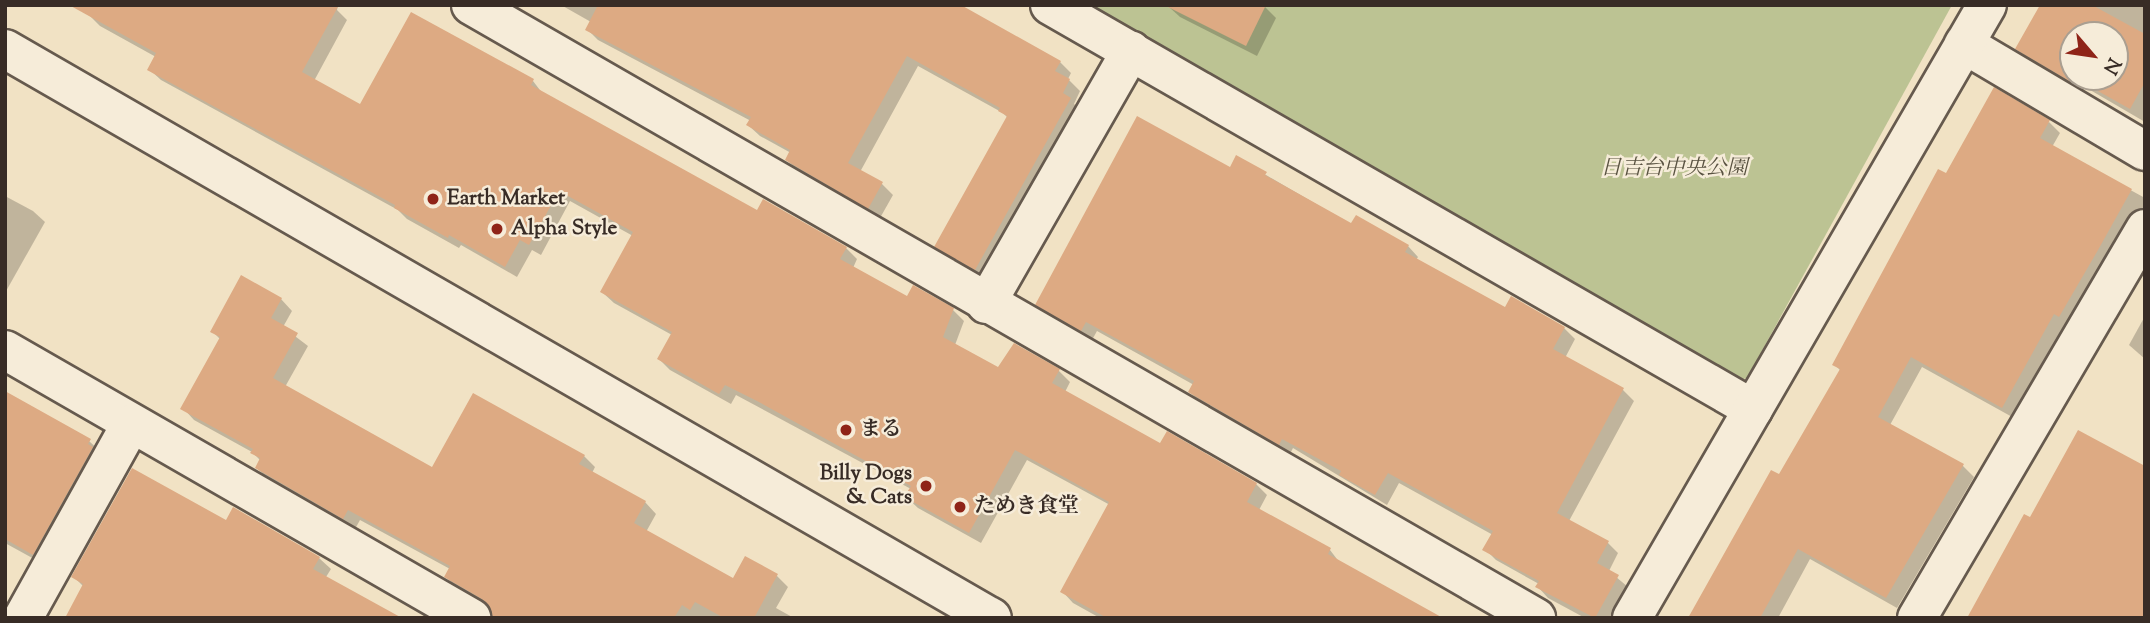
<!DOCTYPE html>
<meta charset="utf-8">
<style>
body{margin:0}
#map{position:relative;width:2150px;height:623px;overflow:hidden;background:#f1e2c4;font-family:"Sorts Mill Goudy","Noto Serif JP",serif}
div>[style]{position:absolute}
.green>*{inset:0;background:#bcc393}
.shadow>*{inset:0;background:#0003}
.building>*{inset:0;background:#ddaa83}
.roads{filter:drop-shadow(2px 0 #665a4e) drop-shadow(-2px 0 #665a4e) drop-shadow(0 2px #665a4e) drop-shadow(0 -2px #665a4e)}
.minor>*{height:38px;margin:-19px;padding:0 19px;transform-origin:19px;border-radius:19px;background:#f6ecd9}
.tertiary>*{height:38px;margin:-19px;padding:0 19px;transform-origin:19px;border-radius:19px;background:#f6ecd9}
.dots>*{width:19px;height:19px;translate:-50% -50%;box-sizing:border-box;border:4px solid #f6ecd9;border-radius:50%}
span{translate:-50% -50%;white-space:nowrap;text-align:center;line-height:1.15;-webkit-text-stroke:5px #f6ecd9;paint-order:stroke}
.park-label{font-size:21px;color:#595241;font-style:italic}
.poi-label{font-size:21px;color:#382c26;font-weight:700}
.left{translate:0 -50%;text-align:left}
.right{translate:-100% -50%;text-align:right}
.frame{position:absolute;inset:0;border:7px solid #382c26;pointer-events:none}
.north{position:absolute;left:2059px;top:21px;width:70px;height:70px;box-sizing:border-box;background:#f6ecd9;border:2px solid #aa9f91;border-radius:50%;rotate:119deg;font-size:19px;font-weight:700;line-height:28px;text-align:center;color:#382c26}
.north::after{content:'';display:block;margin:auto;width:24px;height:32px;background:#8f2418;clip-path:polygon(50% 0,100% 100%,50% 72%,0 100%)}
</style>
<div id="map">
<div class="green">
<i style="clip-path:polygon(1043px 5px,1952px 5px,1747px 378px,1725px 384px)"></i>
</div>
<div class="shadow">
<i style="clip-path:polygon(338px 5px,337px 10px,347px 20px,314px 81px,361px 107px,533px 81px,543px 94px,758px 212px,846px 248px,857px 259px,853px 268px,908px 299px,953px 310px,964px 321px,955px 345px,998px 369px,1059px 371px,1070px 382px,1065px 392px,1161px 445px,1256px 484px,1267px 495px,1259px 510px,1330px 550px,1340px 563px,1440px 618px,1100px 618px,1073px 603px,1062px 591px,1110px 505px,1027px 460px,981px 543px,918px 508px,906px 497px,911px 489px,736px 395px,731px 404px,670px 370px,659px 359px,672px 335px,614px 303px,602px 292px,633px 236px,570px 201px,541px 255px,532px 250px,517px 277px,461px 245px,459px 248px,407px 219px,398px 210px,161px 80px,149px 69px,156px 57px,100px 26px,89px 15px)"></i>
<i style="clip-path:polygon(561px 5px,959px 5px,1060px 62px,1071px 73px,1068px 79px,1080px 91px,1074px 104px,1081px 110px,987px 280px,948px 257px,937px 246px,1008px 118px,1003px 113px,918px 66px,860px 172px,882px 184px,893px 195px,880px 218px,798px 171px,787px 160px,791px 153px,760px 136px,748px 125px,751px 121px,598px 40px,587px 29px,591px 22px)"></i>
<i style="clip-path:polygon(evenodd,2042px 5px,2145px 5px,2145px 122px,2085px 87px,2083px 92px,2029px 60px,2018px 49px,2042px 5px,2073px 35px,2115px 35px,2115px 77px,2073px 77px,2073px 35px)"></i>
<i style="clip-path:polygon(1168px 6px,1265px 7px,1276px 18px,1257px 56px,1180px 17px)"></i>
<i style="clip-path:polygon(2049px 122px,2060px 133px,2052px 147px,2145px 198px,2145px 222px,2070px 327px,2066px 324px,2014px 418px,1922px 367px,1890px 425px,1963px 466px,1974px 477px,1897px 608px,1810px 559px,1778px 618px,1691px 618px,1780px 476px,1841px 371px,1834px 364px,1947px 176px)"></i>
<i style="clip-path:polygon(1237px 158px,1352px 225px,1408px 246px,1418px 257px,1416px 260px,1505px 310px,1564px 328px,1575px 339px,1565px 358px,1623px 390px,1634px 401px,1569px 521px,1608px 543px,1618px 553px,1609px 571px,1628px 587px,1611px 618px,1585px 618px,1548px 598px,1538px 587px,1539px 584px,1496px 560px,1485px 549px,1493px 535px,1399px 483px,1387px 505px,1293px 448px,1290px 454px,1201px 403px,1190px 392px,1194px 385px,1097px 331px,1092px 340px,1048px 315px,1038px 304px,1230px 170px)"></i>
<i style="clip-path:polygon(5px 196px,33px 211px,45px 222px,5px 293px)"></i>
<i style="clip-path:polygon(281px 299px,292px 311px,283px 327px,308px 346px,285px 387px,433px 469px,584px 456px,595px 467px,592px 473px,645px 502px,656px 514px,646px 532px,733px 580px,777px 576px,788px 587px,776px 608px,794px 618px,494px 618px,493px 611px,457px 588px,446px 577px,450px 569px,360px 520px,355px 529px,268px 479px,257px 468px,261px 461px,252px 452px,194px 420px,183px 408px,221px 340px,212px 331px)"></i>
<i style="clip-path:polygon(2145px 316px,2145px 359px,2129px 345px)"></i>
<i style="clip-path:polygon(5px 393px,89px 441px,101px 452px,45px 565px,5px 543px)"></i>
<i style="clip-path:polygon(234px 509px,319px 558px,331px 569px,326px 577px,84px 587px,73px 576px,227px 522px)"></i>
</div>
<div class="building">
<i style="clip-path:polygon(69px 5px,339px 5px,302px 72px,360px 104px,411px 12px,534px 79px,531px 85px,757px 210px,763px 199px,847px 247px,840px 259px,907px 296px,913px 285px,954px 308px,943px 337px,998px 367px,1014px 343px,1060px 369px,1052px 383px,1160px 443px,1167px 431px,1257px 483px,1247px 502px,1331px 548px,1328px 554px,1443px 618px,1107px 618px,1060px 592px,1109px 502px,1015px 450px,969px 533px,904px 497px,911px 486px,759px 402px,725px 385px,719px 394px,657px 359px,672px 332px,600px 292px,633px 232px,559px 191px,529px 245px,520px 240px,505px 267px,449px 235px,448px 238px,394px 208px,395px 205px,147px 70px,156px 53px)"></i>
<i style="clip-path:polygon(598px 5px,961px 5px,1061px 61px,1055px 71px,1070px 79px,1063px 93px,1071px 98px,975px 270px,934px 247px,1007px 116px,998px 111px,1000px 108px,907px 56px,848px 163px,883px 182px,868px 209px,785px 160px,790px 150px,746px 125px,751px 117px,585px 30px)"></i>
<i style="clip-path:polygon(1164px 5px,1266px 5px,1246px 46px)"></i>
<i style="clip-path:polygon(evenodd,2040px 5px,2092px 5px,2145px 34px,2145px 82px,2130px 109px,2073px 77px,2071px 82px,2015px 49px,2040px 5px,2073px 35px,2115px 35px,2115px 77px,2073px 77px,2073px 35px)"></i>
<i style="clip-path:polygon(1994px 87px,2050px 120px,2040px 138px,2132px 189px,2098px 250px,2059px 317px,2054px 314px,2002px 408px,1911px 357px,1878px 417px,1964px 464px,1886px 598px,1798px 549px,1760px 618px,1688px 618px,1771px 470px,1779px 474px,1840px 369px,1832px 365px,1938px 169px,1946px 173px)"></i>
<i style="clip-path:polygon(1137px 116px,1230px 167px,1236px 155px,1267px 172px,1265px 175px,1351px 223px,1356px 215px,1409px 245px,1405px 252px,1505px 307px,1511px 296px,1565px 327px,1553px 349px,1624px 388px,1557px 513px,1609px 541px,1597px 563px,1619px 575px,1595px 618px,1535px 587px,1539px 581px,1482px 550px,1493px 531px,1388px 473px,1375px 495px,1339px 475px,1341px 471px,1282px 439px,1279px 445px,1188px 392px,1194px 381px,1086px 322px,1081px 331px,1035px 305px)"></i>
<i style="clip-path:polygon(241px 275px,282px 298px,271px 318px,298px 333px,273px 378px,432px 467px,473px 393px,585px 455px,579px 464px,646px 501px,634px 523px,733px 578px,745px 556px,778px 574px,754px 618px,724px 618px,695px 602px,690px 610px,682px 605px,674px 618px,493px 618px,490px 608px,482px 599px,444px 577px,450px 566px,348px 510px,343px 519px,255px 468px,260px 458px,250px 453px,253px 449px,180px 409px,220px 337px,210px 332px)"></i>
<i style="clip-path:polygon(5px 391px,91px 439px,88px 444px,93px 447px,33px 555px,5px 539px)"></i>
<i style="clip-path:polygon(2078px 430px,2145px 466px,2145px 618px,1967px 618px,2024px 514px,2030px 517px)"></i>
<i style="clip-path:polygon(132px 468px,226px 520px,233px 507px,320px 557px,313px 569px,402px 618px,65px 618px,83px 584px,71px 577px)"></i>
</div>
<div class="roads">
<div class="minor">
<i style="left:471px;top:5px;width:1229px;rotate:29.92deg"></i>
<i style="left:1050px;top:5px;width:811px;rotate:29.89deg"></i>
<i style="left:1964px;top:44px;width:210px;rotate:30.6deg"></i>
<i style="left:986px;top:304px;width:292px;rotate:-60.2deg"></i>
<i style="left:5px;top:350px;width:538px;rotate:29.9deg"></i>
<i style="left:23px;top:618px;width:222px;rotate:-60.9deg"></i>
<i style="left:1632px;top:618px;width:708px;rotate:-59.92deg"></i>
<i style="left:1917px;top:618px;width:451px;rotate:-59.6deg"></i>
</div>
<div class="tertiary">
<i style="left:5px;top:49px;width:1139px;rotate:29.96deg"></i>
</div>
</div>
<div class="dots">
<i style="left:433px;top:199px;background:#8f2418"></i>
<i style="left:497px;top:229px;background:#8f2418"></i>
<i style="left:846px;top:430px;background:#8f2418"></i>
<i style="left:926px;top:486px;background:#8f2418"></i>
<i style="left:960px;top:507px;background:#8f2418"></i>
</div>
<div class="park-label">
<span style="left:1674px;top:169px">日吉台中央公園</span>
</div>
<div class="poi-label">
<span class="left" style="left:447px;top:199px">Earth Market</span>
<span class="left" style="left:511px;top:229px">Alpha Style</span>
<span class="left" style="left:860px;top:430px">まる</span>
<span class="right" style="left:912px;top:486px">Billy Dogs<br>&amp; Cats</span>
<span class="left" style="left:974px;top:507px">ためき食堂</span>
</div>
<div class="frame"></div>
<div class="north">N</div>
</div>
